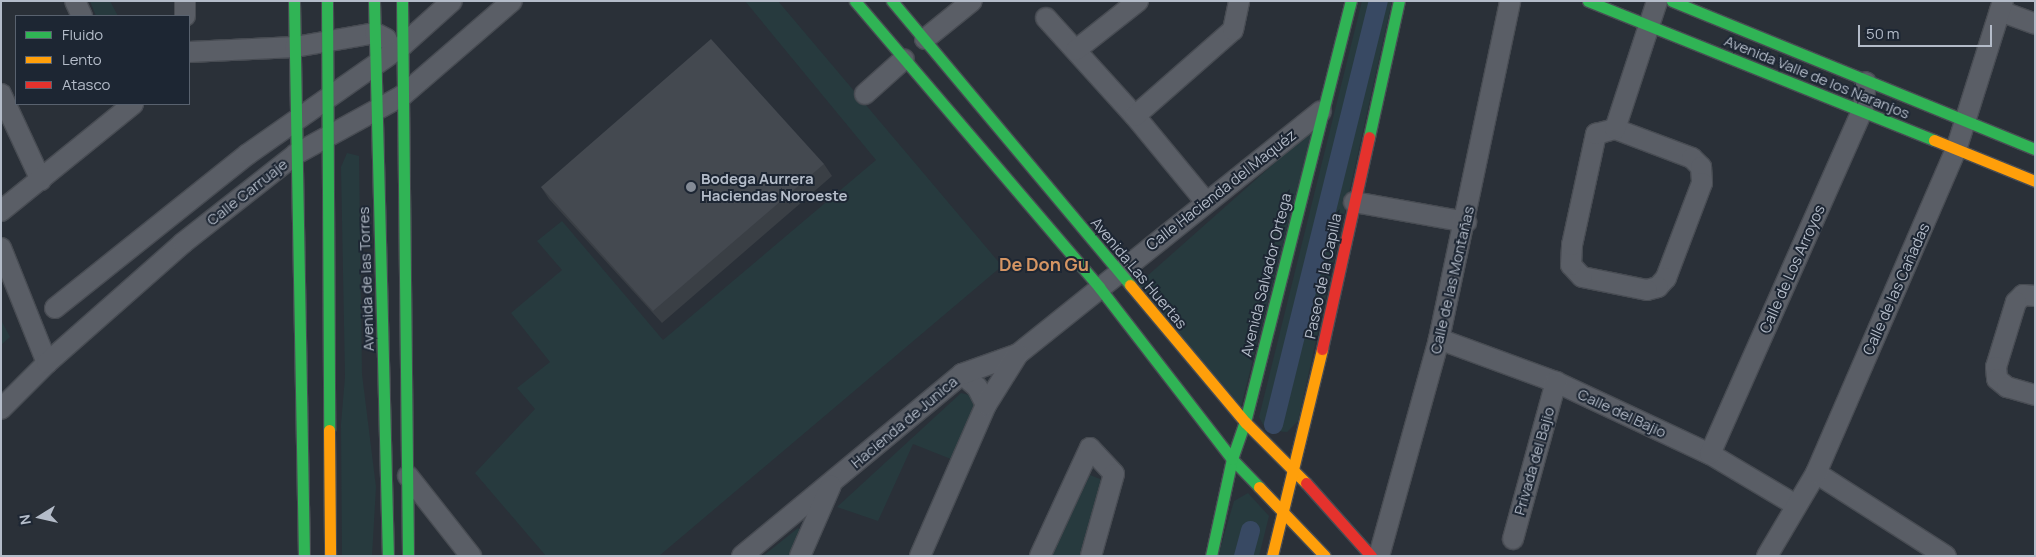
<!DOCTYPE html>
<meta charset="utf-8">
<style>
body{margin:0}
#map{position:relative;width:2036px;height:557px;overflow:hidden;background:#2a3038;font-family:Manrope,sans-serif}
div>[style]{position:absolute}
.green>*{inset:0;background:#273a3e}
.canal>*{height:19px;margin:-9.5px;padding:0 9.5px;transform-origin:9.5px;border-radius:9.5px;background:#384963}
.roads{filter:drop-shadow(1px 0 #484c53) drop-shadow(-1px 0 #484c53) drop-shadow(0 1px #484c53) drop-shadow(0 -1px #484c53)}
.street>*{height:20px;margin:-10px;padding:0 10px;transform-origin:10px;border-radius:10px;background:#5a5e66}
.fast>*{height:11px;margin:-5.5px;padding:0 5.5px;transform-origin:5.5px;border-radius:5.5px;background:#30b455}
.slow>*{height:11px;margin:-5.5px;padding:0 5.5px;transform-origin:5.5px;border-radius:5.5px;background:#ff9f0a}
.jam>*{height:11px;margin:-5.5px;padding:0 5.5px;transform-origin:5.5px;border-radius:5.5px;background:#e5322d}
.wall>*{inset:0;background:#3a3f45}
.building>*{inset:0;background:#444950}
.dots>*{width:14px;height:14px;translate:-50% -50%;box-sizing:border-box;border:2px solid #1d2633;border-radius:50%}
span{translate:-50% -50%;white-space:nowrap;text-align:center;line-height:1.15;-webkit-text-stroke:4px #1d2633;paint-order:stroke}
.street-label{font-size:15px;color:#b4bcc9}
.poi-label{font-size:15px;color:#b4bcc9;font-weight:700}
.left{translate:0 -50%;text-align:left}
.quarter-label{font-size:18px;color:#d59563;font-weight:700}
.frame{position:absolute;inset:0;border:2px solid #b4bcc9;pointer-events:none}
.legend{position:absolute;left:15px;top:15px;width:175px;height:90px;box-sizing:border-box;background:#1d2633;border:1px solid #59626f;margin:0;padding:6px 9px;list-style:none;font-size:15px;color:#b4bcc9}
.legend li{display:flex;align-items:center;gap:10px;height:25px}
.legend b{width:25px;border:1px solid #59626f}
.north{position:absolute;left:15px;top:492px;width:50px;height:50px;-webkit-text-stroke:4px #1d2633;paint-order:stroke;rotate:260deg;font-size:14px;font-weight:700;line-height:20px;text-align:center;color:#b4bcc9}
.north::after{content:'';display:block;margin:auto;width:18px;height:22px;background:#b4bcc9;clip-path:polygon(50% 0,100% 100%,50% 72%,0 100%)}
.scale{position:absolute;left:1858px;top:25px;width:134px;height:22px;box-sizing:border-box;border:2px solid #b4bcc9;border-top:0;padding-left:6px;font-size:15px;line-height:18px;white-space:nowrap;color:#b4bcc9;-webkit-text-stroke:4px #1d2633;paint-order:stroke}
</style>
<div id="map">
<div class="green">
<i style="clip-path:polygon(90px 1px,110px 1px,118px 16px,96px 16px)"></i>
<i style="clip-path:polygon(745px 1px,778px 1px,1002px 266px,659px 556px,546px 556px,475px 473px,535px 409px,517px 388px,550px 362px,511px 313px,562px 270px,537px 241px,562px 221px,663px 340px,876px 160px)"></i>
<i style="clip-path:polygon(1362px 1px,1392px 1px,1298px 421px,1287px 432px,1266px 430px,1259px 417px)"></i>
<i style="clip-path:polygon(1313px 129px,1241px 406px,1137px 285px)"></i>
<i style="clip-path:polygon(347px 153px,359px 156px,362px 374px,376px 487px,372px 556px,342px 556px,341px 424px,345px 377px,341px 167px)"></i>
<i style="clip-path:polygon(1px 320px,10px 337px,1px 345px)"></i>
<i style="clip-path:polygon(961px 393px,973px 396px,980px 409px,956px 461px,913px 444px,878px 521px,837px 507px)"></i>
<i style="clip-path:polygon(1090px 475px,1100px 479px,1103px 491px,1083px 556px,1051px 556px)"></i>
<i style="clip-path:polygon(1248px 493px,1269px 516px,1259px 556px,1218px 556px,1234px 501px)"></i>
<i style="clip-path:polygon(798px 528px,806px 533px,795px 556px,763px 556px)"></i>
</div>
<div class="canal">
<i style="left:1273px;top:424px;width:436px;rotate:-76.1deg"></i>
<i style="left:1243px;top:556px;width:27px;rotate:-75deg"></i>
</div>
<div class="roads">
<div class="street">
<i style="left:75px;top:1px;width:17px;rotate:65deg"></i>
<i style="left:185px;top:1px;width:15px;rotate:90deg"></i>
<i style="left:2000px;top:11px;width:37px;rotate:20deg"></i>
<i style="left:1046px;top:18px;width:132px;rotate:47.8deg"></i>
<i style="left:1135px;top:116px;width:112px;rotate:50.5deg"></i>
<i style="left:925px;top:39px;width:60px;rotate:-39deg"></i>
<i style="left:1076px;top:50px;width:79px;rotate:-38.3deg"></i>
<i style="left:189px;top:52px;width:106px;rotate:-2.7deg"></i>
<i style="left:295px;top:47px;width:81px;rotate:-9.9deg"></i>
<i style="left:375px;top:33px;width:13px;rotate:27deg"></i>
<i style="left:1px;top:94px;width:95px;rotate:65.1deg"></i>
<i style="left:865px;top:94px;width:52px;rotate:-41.9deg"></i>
<i style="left:1135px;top:116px;width:130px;rotate:-41.3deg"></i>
<i style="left:1233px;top:30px;width:30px;rotate:-78deg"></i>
<i style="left:1615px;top:129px;width:82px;rotate:20.6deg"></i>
<i style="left:1692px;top:158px;width:13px;rotate:45deg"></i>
<i style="left:1701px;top:167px;width:16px;rotate:86deg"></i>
<i style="left:1702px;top:183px;width:102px;rotate:110.8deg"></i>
<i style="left:1666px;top:278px;width:12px;rotate:132deg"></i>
<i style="left:1658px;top:287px;width:11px;rotate:165deg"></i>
<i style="left:1647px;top:290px;width:66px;rotate:-168.7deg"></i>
<i style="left:1582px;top:277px;width:16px;rotate:-133deg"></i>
<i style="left:1571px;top:265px;width:20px;rotate:-87deg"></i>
<i style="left:1572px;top:245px;width:114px;rotate:-77.8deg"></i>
<i style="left:1596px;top:134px;width:20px;rotate:-15deg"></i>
<i style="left:1615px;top:129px;width:135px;rotate:-71.8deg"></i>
<i style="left:1354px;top:202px;width:114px;rotate:10.1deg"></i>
<i style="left:1px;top:211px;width:170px;rotate:-39deg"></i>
<i style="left:1px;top:248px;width:124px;rotate:68.2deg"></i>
<i style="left:2035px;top:296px;width:12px;rotate:-175deg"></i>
<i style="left:2023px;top:295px;width:10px;rotate:135deg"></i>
<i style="left:2016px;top:302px;width:68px;rotate:107.1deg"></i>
<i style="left:1996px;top:367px;width:12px;rotate:85deg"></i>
<i style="left:1997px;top:379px;width:13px;rotate:39deg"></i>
<i style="left:2007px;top:387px;width:29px;rotate:16deg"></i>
<i style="left:55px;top:308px;width:247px;rotate:-38.6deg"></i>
<i style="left:248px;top:154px;width:188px;rotate:-35deg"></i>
<i style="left:402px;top:46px;width:67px;rotate:-42deg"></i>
<i style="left:1439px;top:339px;width:125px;rotate:20.2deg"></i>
<i style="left:1556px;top:382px;width:170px;rotate:25.1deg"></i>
<i style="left:1710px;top:454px;width:100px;rotate:30.7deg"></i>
<i style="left:962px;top:374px;width:20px;rotate:41deg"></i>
<i style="left:977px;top:387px;width:20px;rotate:63deg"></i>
<i style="left:1px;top:409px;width:65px;rotate:-45deg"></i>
<i style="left:47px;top:363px;width:181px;rotate:-41.4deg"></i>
<i style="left:183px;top:243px;width:144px;rotate:-38.2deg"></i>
<i style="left:296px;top:154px;width:121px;rotate:-28.7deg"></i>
<i style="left:402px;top:96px;width:145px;rotate:-40.8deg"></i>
<i style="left:1710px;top:454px;width:377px;rotate:-66.1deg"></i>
<i style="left:1863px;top:109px;width:27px;rotate:-84deg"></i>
<i style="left:1816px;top:473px;width:154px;rotate:32.6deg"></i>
<i style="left:408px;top:476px;width:102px;rotate:51.8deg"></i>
<i style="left:1513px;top:539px;width:163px;rotate:-74.7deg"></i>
<i style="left:742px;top:556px;width:286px;rotate:-39.6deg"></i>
<i style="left:962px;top:374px;width:59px;rotate:-19.7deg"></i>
<i style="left:1018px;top:354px;width:388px;rotate:-38.7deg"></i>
<i style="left:800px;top:556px;width:77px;rotate:-66.4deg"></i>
<i style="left:920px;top:556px;width:165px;rotate:-66.4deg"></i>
<i style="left:986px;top:405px;width:60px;rotate:-57.9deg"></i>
<i style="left:1040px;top:556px;width:119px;rotate:-65.2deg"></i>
<i style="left:1090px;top:448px;width:35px;rotate:47deg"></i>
<i style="left:1114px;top:474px;width:85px;rotate:105.7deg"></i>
<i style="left:1379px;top:556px;width:225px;rotate:-74.5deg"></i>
<i style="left:1439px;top:339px;width:345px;rotate:-78.1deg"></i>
<i style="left:1767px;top:556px;width:96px;rotate:-59.4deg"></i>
<i style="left:1816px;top:473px;width:352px;rotate:-66.6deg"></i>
<i style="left:1956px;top:150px;width:156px;rotate:-72.5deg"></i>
</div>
<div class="fast">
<i style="left:294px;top:1px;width:555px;rotate:88.97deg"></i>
<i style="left:327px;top:1px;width:429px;rotate:89.7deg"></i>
<i style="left:374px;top:1px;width:555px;rotate:88.56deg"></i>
<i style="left:402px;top:1px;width:555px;rotate:89.38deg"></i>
<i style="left:855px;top:1px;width:376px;rotate:49.5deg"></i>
<i style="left:1099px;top:287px;width:217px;rotate:52.3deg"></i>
<i style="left:1232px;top:459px;width:39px;rotate:46deg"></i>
<i style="left:892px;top:1px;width:371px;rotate:50deg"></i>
<i style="left:1588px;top:1px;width:373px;rotate:21.9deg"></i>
<i style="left:1672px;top:1px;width:392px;rotate:22.2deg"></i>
<i style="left:1369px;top:137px;width:139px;rotate:-77.6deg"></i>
<i style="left:1211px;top:556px;width:99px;rotate:-77.8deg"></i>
<i style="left:1232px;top:459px;width:39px;rotate:-71deg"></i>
<i style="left:1245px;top:422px;width:434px;rotate:-75.9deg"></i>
</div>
<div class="slow">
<i style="left:1934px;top:140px;width:109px;rotate:22.1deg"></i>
<i style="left:1130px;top:285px;width:179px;rotate:50deg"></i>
<i style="left:1245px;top:422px;width:86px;rotate:45deg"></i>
<i style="left:329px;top:430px;width:126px;rotate:89.5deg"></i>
<i style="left:1259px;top:487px;width:95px;rotate:46.3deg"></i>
<i style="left:1272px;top:556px;width:213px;rotate:-76.4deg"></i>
</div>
<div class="jam">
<i style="left:1322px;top:349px;width:217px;rotate:-77.5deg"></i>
<i style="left:1306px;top:483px;width:98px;rotate:48.3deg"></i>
</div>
</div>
<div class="wall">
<i style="clip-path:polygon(824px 164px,832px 176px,662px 323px,549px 199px,541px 187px)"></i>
</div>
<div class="building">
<i style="clip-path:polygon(711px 39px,824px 164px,653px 311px,541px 187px)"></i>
</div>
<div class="dots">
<i style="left:691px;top:187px;background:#848b96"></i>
</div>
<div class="street-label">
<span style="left:1817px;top:77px;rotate:22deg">Avenida Valle de los Naranjos</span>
<span style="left:1221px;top:190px;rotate:-38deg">Calle Hacienda del Maquéz</span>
<span style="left:247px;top:192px;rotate:-38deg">Calle Carruaje</span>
<span style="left:1792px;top:269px;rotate:-66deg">Calle de Los Arroyos</span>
<span style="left:1139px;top:273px;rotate:50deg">Avenida Las Huertas</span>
<span style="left:1266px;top:275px;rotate:-76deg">Avenida Salvador Ortega</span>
<span style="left:1323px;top:276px;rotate:-78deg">Paseo de la Capilla</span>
<span style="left:366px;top:279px;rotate:-92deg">Avenida de las Torres</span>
<span style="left:1452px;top:280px;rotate:-77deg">Calle de las Montañas</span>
<span style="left:1896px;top:289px;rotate:-66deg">Calle de las Cañadas</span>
<span style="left:1622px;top:413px;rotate:25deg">Calle del Bajio</span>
<span style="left:904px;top:422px;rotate:-40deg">Hacienda de Junica</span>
<span style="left:1534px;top:461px;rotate:-74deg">Privada del Bajio</span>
</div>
<div class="poi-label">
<span class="left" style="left:701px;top:187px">Bodega Aurrera<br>Haciendas Noroeste</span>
</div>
<div class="quarter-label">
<span style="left:1044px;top:264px">De Don Gu</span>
</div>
<div class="frame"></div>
<ul class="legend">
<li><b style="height:6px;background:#30b455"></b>Fluido</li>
<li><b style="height:6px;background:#ff9f0a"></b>Lento</li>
<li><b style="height:6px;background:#e5322d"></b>Atasco</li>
</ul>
<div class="north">N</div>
<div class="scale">50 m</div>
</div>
